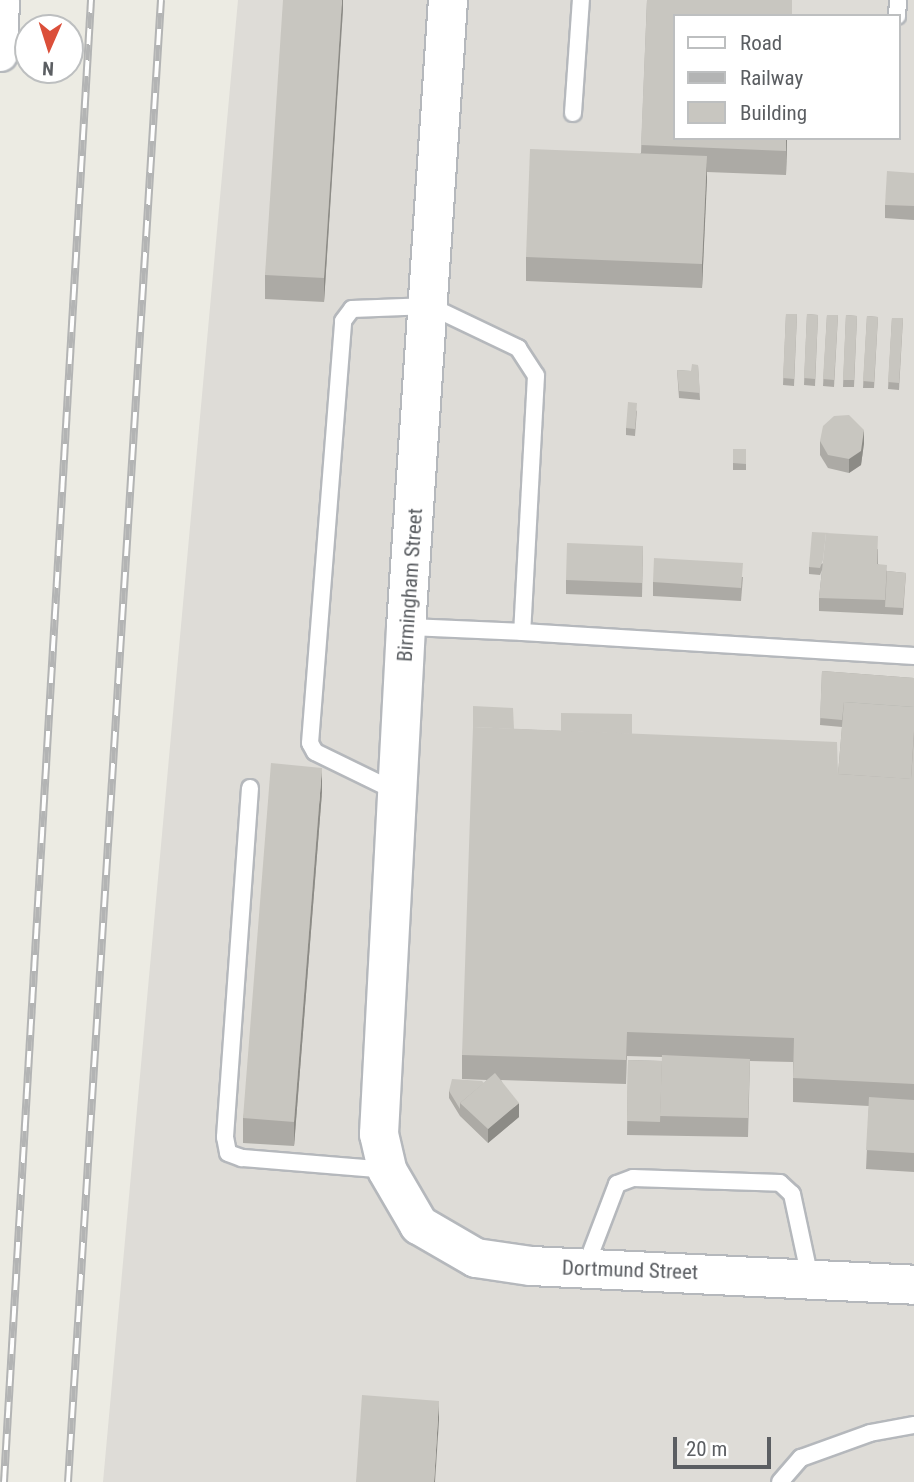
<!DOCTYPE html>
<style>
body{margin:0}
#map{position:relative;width:914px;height:1482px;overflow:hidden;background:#ecebe3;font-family:"Roboto Condensed",sans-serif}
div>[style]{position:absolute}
.industrial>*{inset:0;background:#dedcd7}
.roads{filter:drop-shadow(2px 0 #b5b8bc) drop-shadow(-2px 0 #b5b8bc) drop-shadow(0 2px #b5b8bc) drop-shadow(0 -2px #b5b8bc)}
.lane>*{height:16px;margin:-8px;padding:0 8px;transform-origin:8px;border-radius:8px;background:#fff}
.street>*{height:33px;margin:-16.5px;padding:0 16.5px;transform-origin:16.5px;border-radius:16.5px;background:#fff}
.secondary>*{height:38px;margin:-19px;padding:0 19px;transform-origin:19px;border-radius:19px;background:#fff}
.rail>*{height:8px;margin-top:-4px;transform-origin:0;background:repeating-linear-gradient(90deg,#fff 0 16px,#b3b4b4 0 32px);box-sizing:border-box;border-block:2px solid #b3b4b4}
.wall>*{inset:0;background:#acaaa5}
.shaded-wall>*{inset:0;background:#8c8b86}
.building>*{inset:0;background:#c8c6c0}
span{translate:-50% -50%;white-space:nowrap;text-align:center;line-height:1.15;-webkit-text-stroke:5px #fff;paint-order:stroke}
.street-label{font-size:21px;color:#5b5e62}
.legend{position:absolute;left:673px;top:14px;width:228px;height:126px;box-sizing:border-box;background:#fff;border:2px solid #bdbfc0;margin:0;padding:9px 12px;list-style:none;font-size:21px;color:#5b5e62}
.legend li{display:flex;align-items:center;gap:14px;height:35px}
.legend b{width:35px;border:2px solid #bdbfc0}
.north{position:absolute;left:14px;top:14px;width:70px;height:70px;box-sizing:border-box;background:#fff;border:2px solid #bdbfc0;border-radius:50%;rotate:183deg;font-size:19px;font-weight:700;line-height:28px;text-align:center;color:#5b5e62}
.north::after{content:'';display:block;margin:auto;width:24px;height:32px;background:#db4f3a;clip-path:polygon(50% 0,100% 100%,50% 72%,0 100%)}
.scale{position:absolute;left:673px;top:1437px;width:98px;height:32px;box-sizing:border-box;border:4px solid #5b5e62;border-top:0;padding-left:9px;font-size:21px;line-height:24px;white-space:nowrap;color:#5b5e62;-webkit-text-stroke:5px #fff;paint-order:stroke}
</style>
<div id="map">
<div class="industrial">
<i style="clip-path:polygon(evenodd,238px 0,914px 0,914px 1482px,103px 1482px,238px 0,674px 16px,898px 16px,898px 138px,674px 138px,674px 16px)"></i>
</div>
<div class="roads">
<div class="lane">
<i style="left:897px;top:16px;width:16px;rotate:-86deg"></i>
<i style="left:573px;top:113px;width:113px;rotate:-86deg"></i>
<i style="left:522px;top:632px;width:393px;rotate:3.5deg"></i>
<i style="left:250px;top:788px;width:350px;rotate:94.1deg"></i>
<i style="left:225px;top:1137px;width:16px;rotate:79deg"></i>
<i style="left:228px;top:1153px;width:15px;rotate:20deg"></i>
<i style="left:242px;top:1158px;width:145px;rotate:4.7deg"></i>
<i style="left:395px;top:791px;width:89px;rotate:-154deg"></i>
<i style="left:315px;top:752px;width:10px;rotate:-119deg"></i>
<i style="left:310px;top:743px;width:423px;rotate:-85.5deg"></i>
<i style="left:343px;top:321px;width:15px;rotate:-53deg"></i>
<i style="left:352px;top:309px;width:78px;rotate:-2.2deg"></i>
<i style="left:430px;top:306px;width:98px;rotate:25.5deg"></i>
<i style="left:518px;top:348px;width:33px;rotate:57deg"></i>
<i style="left:536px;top:376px;width:256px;rotate:93.1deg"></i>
<i style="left:522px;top:632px;width:116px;rotate:-177.5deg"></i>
<i style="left:585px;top:1268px;width:90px;rotate:-69.1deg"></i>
<i style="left:617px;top:1184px;width:17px;rotate:-21deg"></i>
<i style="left:633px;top:1178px;width:147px;rotate:1.9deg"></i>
<i style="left:780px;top:1183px;width:16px;rotate:43deg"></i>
<i style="left:792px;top:1194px;width:86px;rotate:77.9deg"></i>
<i style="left:780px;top:1482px;width:32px;rotate:-49deg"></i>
<i style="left:801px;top:1458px;width:73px;rotate:-19.9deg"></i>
<i style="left:870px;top:1433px;width:45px;rotate:-10.3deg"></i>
</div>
<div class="street">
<i style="left:0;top:54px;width:54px;rotate:-87.9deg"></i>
</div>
<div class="secondary">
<i style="left:448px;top:0;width:628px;rotate:93.83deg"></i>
<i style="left:406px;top:627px;width:508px;rotate:93.05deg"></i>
<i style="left:379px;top:1134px;width:37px;rotate:77deg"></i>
<i style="left:387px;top:1170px;width:64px;rotate:59.8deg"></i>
<i style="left:419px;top:1225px;width:66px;rotate:30.1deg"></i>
<i style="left:476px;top:1258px;width:56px;rotate:8.3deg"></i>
<i style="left:531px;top:1266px;width:383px;rotate:2.8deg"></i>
</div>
</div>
<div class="rail">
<i style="left:4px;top:1482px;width:1485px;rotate:-86.64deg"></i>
<i style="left:68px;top:1482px;width:1485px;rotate:-86.41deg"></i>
</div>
<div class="wall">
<i style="clip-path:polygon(343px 0,324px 302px,265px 299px,265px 275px)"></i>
<i style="clip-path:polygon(647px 0,787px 138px,786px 175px,707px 172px,702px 288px,526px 281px,526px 257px,641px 153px)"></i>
<i style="clip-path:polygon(914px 173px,914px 220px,885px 218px,885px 205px)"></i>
<i style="clip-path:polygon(786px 314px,797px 314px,794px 386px,783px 385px)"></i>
<i style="clip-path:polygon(807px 314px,818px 315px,815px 386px,804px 385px)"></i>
<i style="clip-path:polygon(827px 315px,838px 315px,834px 387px,823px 386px)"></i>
<i style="clip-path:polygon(846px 315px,857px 316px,854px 387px,843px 387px)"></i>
<i style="clip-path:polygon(867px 316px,878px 317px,874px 388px,863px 388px)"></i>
<i style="clip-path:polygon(892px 318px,903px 318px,899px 390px,888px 389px)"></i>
<i style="clip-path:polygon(698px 365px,700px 400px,679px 398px,677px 370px,691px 371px)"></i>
<i style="clip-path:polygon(637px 410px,635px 436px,626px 435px,626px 428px)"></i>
<i style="clip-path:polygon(820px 441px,864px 443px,861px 465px,849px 473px,828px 468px,820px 455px)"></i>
<i style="clip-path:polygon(733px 449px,746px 449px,746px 470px,733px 470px)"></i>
<i style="clip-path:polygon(643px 546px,642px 597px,566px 594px,566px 580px)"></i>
<i style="clip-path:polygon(878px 549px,878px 564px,887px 571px,906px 573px,903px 615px,819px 611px,819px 598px,822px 570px,820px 575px,809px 574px,809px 567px)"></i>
<i style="clip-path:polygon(743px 577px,741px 601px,653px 596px,653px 582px)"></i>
<i style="clip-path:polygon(822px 671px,914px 678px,914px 1172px,866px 1169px,869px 1106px,793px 1102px,793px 1062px,750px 1061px,748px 1137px,627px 1135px,628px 1060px,662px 1061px,662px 1057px,627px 1056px,626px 1084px,501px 1080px,519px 1117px,488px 1143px,460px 1116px,449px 1098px,449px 1091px,484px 1083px,487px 1080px,462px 1079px,462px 1055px,514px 729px,632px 734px,838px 774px,842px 727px,820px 725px)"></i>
<i style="clip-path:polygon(322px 792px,294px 1146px,243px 1143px,243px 1118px)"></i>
</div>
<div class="shaded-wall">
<i style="clip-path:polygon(342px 0,343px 0,343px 10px,324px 302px,324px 278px)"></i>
<i style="clip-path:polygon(786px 138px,787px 138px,786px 175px)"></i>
<i style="clip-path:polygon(707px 156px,707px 180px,702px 288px,702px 264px)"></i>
<i style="clip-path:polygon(864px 430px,864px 443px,861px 465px,849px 473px,849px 459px)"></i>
<i style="clip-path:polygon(322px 768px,322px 792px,294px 1146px,294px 1122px)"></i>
<i style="clip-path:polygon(519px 1103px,519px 1117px,488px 1143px,488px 1129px)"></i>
<i style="clip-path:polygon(439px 1401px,439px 1420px,435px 1482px,434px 1482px)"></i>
</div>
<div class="building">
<i style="clip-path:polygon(283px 0,342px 0,324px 278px,265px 275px)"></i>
<i style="clip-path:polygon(647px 0,792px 0,792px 16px,674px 16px,674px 138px,786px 138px,786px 151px,641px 145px)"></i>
<i style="clip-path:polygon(530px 149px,707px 156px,702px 264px,526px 257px)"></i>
<i style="clip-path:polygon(887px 171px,914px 173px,914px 206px,885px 205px)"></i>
<i style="clip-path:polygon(786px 314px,797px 314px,794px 379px,783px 378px)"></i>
<i style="clip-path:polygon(807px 314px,818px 315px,815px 379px,804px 378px)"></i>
<i style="clip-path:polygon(827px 315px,838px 315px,834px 380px,823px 379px)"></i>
<i style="clip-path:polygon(846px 315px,857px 316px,854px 380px,843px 380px)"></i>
<i style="clip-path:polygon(867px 316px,878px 317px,874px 382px,863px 381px)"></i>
<i style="clip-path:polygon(892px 318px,903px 318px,899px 383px,888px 382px)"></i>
<i style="clip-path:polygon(692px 364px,698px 365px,700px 393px,679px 391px,677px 370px,691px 371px)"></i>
<i style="clip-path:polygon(628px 402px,637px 403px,635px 429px,626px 428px)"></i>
<i style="clip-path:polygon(849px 415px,864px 430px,861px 451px,849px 459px,828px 455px,820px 441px,823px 426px,834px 416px)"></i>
<i style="clip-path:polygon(733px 449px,746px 449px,746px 464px,733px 463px)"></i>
<i style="clip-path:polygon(812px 532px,830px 533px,826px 533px,823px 560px,820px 568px,809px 567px)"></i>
<i style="clip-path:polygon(826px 533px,878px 536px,877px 564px,887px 565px,885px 600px,819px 598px)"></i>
<i style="clip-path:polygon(567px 543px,643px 546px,642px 583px,566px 580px)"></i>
<i style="clip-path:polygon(654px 558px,743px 563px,741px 588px,653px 582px)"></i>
<i style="clip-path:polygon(887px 571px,906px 573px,903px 608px,885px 607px)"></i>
<i style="clip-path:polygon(822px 671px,914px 678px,914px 707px,844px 702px,842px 720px,820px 718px)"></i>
<i style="clip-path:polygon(844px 702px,914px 707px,914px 731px,911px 779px,838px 774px)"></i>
<i style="clip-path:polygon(473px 706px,513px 708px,514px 729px,473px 727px)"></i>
<i style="clip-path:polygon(561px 713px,632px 714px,632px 734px,561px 731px)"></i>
<i style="clip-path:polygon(473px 727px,837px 742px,838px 774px,914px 779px,914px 1084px,793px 1078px,794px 1038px,627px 1032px,626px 1060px,462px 1055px)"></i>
<i style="clip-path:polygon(914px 737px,914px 779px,911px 779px)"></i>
<i style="clip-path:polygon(271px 763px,322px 768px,294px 1122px,243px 1118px)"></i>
<i style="clip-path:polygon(662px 1055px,750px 1059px,748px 1118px,660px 1116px)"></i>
<i style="clip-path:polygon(628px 1060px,662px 1061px,660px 1122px,627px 1121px)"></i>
<i style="clip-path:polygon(495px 1073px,519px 1103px,488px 1129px,460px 1103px)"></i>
<i style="clip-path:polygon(452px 1079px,482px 1081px,484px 1083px,460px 1103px,460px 1109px,449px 1091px)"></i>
<i style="clip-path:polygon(869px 1097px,914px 1100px,914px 1153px,866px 1150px)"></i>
<i style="clip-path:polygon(362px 1395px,439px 1401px,434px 1482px,356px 1482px)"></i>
</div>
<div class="street-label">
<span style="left:410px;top:585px;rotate:-86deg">Birmingham Street</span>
<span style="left:630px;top:1270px;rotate:2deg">Dortmund Street</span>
</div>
<ul class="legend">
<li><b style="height:9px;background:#fff"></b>Road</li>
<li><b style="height:9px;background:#b3b4b4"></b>Railway</li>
<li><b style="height:19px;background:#c8c6c0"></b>Building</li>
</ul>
<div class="north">N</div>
<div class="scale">20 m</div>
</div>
